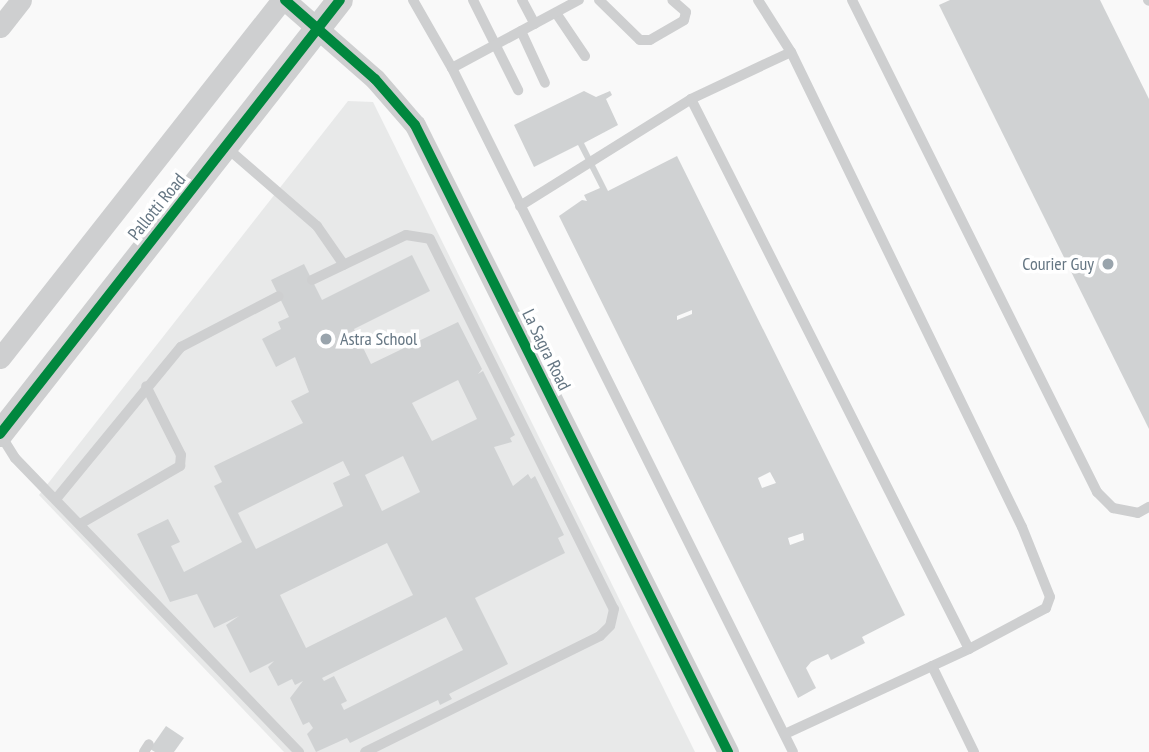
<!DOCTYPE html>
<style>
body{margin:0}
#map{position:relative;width:1149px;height:752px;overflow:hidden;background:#f9f9f9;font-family:"PT Sans Narrow",sans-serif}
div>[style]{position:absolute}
.built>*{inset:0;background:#e8e9e9}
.building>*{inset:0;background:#d0d2d3}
.service>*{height:10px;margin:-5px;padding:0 5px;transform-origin:5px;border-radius:5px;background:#cecfd0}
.minor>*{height:21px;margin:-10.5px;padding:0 10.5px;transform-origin:10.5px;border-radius:10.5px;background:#cecfd0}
.tertiary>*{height:26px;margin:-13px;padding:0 13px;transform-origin:13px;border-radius:13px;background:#cecfd0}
.cycleway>*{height:10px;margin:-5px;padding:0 5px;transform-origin:5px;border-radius:5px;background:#00873e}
.dots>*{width:19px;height:19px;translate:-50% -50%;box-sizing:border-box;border:4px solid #fff;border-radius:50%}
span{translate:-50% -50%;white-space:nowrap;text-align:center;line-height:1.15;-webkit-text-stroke:7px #fff;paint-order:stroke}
.street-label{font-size:18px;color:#657683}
.poi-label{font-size:18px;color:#657683}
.right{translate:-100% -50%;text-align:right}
.left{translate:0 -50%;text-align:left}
</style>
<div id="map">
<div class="built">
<i style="clip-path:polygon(348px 101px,373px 102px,695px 752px,284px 752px,39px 495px)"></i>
</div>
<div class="building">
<i style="clip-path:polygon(950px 0,1100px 0,1149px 99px,1149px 429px,939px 5px)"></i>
<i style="clip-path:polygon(evenodd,584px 91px,596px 97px,610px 91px,612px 95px,606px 99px,618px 125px,584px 143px,608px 191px,677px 156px,905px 615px,862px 637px,865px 643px,831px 660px,828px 654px,811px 662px,806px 668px,816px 688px,798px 698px,559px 216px,582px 200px,587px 201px,584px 195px,600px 188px,578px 145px,534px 167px,514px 125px,584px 91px,692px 310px,692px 314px,677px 320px,677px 316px,692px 310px,584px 91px,770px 472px,776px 483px,762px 488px,758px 478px,770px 472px,584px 91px,803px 533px,804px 540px,790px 545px,788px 538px,803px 533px)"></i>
<i style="clip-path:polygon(evenodd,412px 255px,430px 291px,354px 329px,371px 364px,458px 322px,482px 369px,478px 374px,483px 371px,515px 435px,510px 438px,512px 442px,494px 447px,513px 486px,528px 474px,531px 479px,535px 476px,564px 535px,558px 538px,565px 553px,475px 598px,508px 664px,449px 694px,452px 699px,440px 705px,438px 700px,350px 743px,347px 738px,316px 752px,307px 734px,313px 728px,309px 722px,303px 725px,290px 698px,303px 681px,295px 685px,292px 679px,278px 686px,268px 667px,274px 661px,250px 673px,226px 625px,239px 616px,214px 628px,197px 594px,170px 602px,137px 534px,168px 519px,180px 542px,171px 546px,184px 572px,242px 542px,214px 486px,222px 482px,214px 466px,303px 423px,291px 401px,309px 392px,295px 357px,276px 367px,262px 339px,281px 329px,278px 322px,289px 317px,271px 280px,304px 264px,322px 300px,412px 255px,458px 380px,477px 419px,432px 441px,412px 403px,458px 380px,412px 255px,403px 456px,420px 492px,382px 511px,365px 475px,403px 456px,412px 255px,343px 461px,350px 475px,333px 483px,343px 506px,256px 549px,238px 513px,343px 461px,412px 255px,387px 543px,413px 595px,306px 648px,280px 595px,387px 543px,412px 255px,446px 617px,463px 650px,344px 710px,341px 704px,347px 701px,334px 676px,324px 681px,322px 678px,446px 617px)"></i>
<i style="clip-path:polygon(166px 726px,184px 738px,174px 752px,155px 752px,150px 749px)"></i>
</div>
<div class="service">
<i style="left:413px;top:0;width:78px;rotate:60.2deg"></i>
<i style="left:452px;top:68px;width:764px;rotate:63.5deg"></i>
<i style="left:473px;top:0;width:101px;rotate:63.4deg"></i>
<i style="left:522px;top:0;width:27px;rotate:62deg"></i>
<i style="left:599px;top:0;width:57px;rotate:44.3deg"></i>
<i style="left:640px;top:40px;width:10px"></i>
<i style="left:650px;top:40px;width:39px;rotate:-30deg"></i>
<i style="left:684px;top:20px;width:8px;rotate:-76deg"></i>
<i style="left:686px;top:12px;width:18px;rotate:-139deg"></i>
<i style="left:758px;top:0;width:62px;rotate:57.6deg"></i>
<i style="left:791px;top:52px;width:528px;rotate:64.07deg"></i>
<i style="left:1022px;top:527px;width:75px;rotate:68.2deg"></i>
<i style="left:1050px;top:597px;width:12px;rotate:110deg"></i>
<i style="left:1046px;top:608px;width:87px;rotate:152deg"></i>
<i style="left:969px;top:649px;width:203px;rotate:155.2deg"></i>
<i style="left:852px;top:0;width:550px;rotate:63.53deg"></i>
<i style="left:1097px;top:492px;width:23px;rotate:45deg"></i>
<i style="left:1113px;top:508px;width:25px;rotate:11deg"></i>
<i style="left:1138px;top:513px;width:13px;rotate:-29deg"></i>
<i style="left:1148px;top:0;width:1px;rotate:45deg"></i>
<i style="left:556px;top:13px;width:52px;rotate:56deg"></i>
<i style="left:521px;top:31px;width:57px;rotate:65.2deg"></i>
<i style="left:452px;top:68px;width:144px;rotate:-28.2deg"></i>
<i style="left:691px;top:99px;width:616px;rotate:63.19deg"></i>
<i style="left:227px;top:148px;width:119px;rotate:40.9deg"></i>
<i style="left:317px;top:226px;width:47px;rotate:55.3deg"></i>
<i style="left:520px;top:206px;width:202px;rotate:-32deg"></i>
<i style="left:691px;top:99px;width:110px;rotate:-25.2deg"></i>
<i style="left:312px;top:280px;width:104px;rotate:-25.6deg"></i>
<i style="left:406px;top:235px;width:24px;rotate:9deg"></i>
<i style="left:430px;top:239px;width:413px;rotate:63.6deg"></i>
<i style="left:614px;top:609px;width:17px;rotate:103deg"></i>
<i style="left:610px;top:626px;width:14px;rotate:135deg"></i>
<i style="left:600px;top:636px;width:262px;rotate:153.7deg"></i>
<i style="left:0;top:434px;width:28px;rotate:58deg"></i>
<i style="left:15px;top:458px;width:409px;rotate:46deg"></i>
<i style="left:56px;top:499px;width:197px;rotate:-50.6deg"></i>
<i style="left:181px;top:347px;width:110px;rotate:-27.5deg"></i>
<i style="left:80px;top:524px;width:116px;rotate:-30.1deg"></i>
<i style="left:180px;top:466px;width:11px;rotate:-85deg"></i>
<i style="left:181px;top:455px;width:77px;rotate:-116.9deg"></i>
<i style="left:932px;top:666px;width:96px;rotate:64deg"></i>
<i style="left:144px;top:752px;width:9px;rotate:-58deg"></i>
</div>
<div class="minor">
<i style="left:285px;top:0;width:120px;rotate:41.3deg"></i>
<i style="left:375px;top:79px;width:61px;rotate:49deg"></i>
<i style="left:415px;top:125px;width:701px;rotate:63.47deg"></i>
<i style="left:0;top:27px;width:34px;rotate:-52deg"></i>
<i style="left:0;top:358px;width:456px;rotate:-51.8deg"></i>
</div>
<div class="tertiary">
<i style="left:0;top:434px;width:551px;rotate:-51.92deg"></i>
</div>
<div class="cycleway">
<i style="left:285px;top:0;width:120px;rotate:41.3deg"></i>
<i style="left:375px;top:79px;width:61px;rotate:49deg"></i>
<i style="left:415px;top:125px;width:701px;rotate:63.47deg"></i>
<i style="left:0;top:434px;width:551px;rotate:-51.92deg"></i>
</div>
<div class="dots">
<i style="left:1108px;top:264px;background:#99a4ac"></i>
<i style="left:326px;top:339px;background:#99a4ac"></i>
</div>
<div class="street-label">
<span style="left:157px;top:207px;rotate:-51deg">Pallotti Road</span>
<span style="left:546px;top:350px;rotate:64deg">La Sagra Road</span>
</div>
<div class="poi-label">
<span class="right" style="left:1094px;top:264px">Courier Guy</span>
<span class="left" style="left:340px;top:339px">Astra School</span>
</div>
</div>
